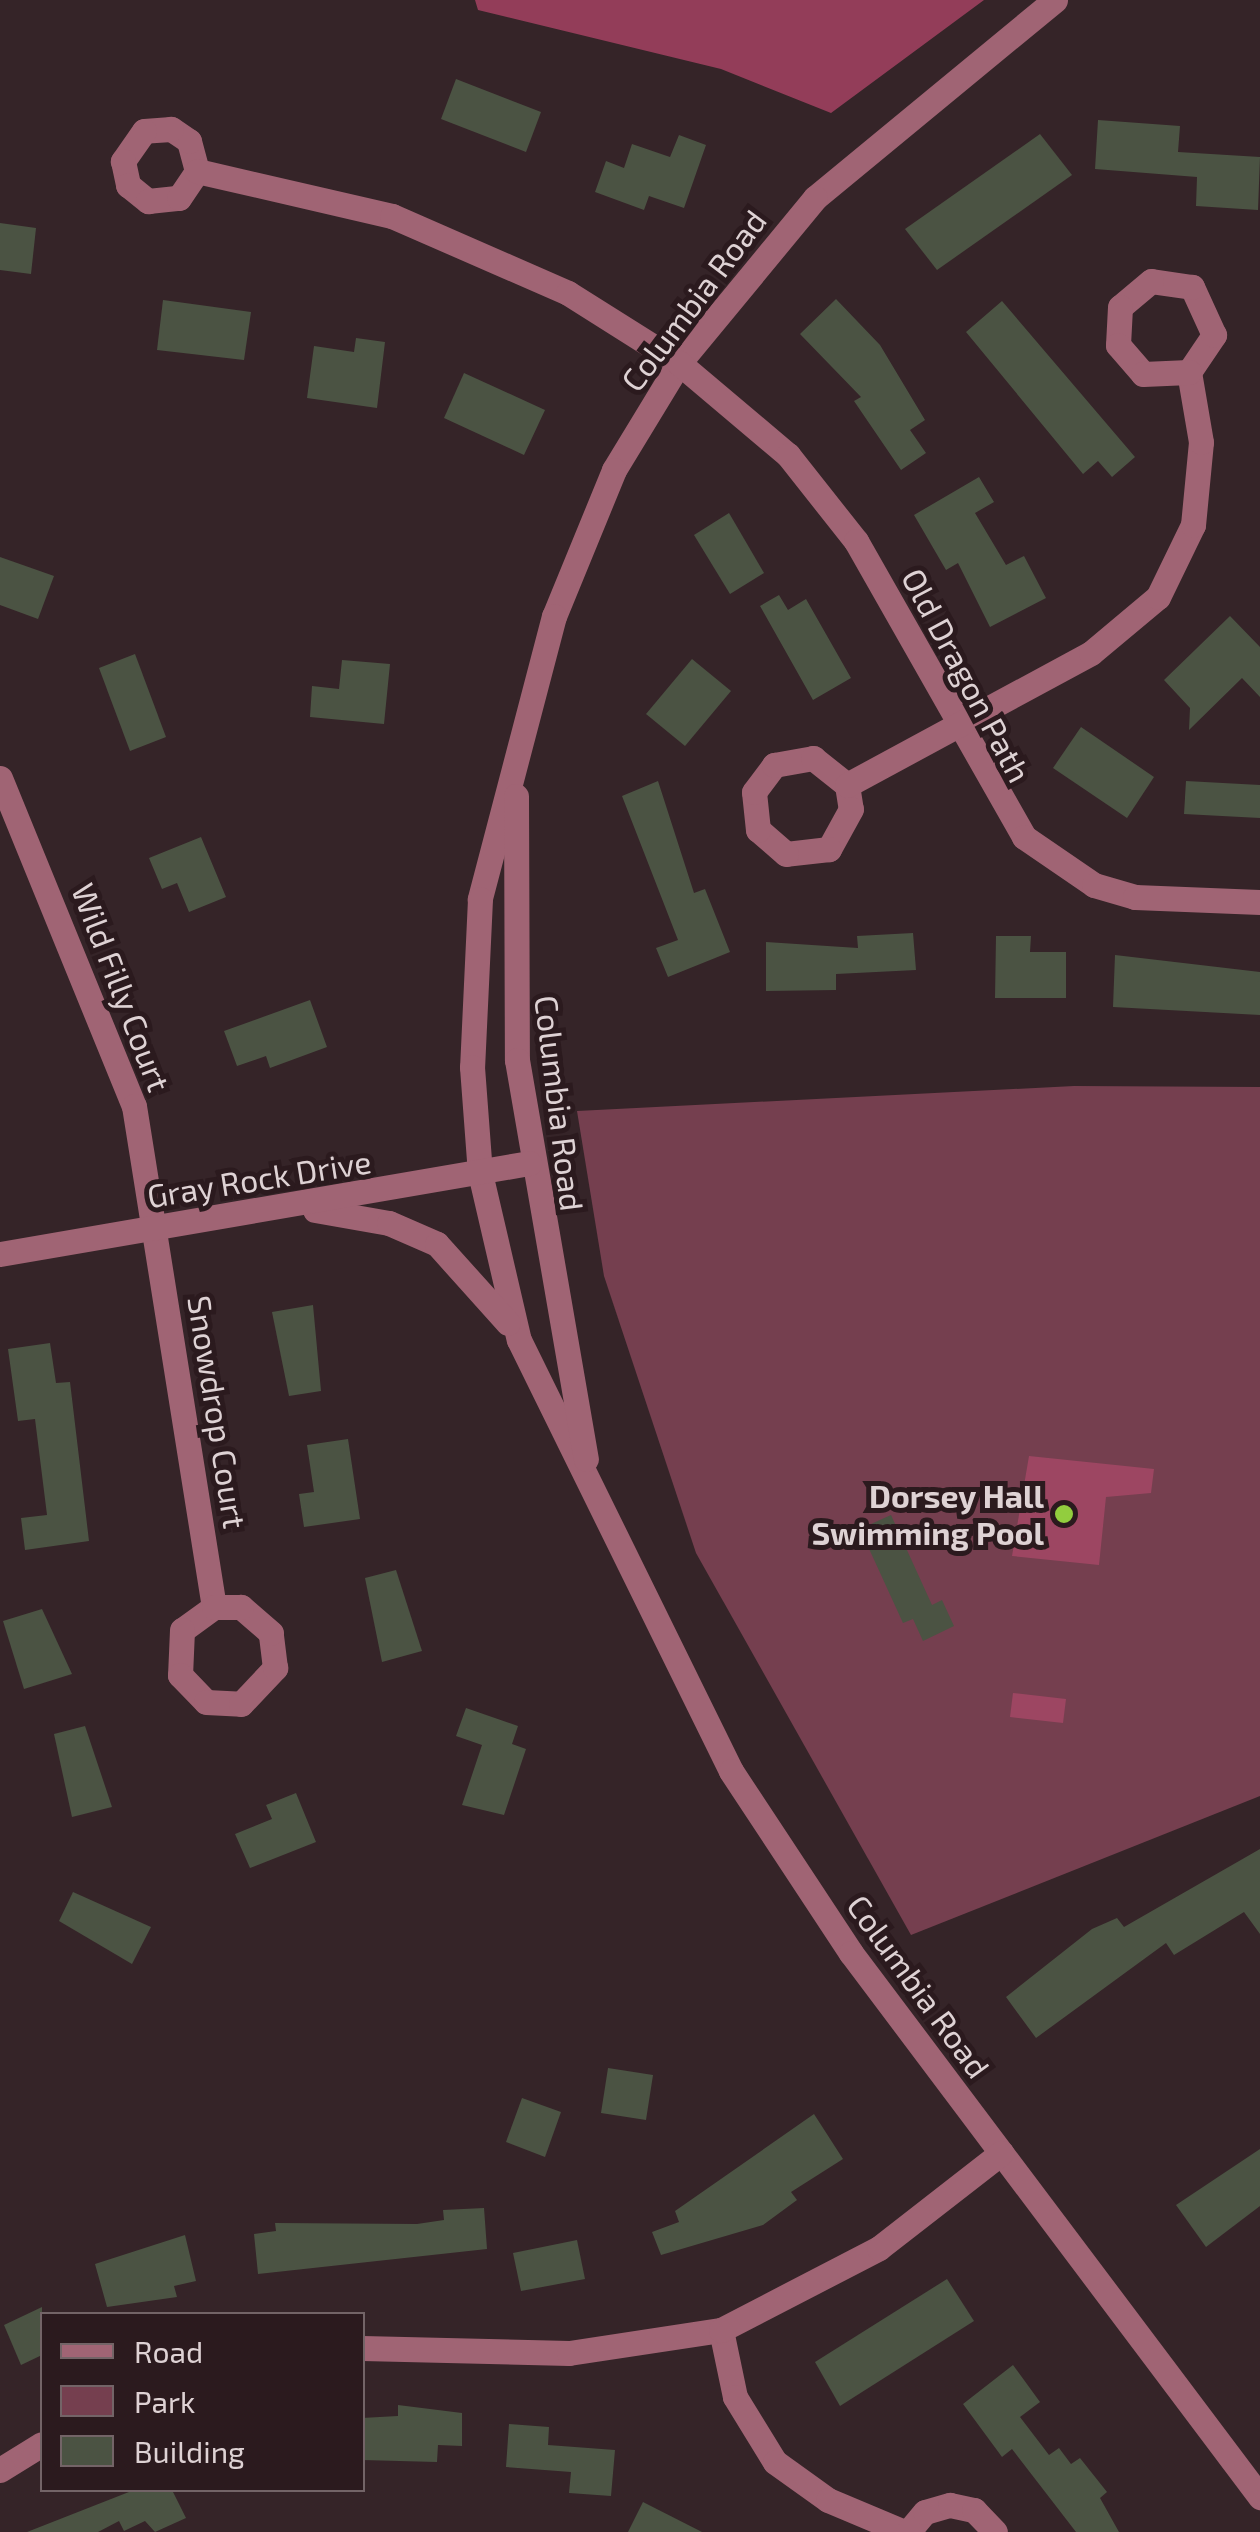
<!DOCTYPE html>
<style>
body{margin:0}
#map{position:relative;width:1260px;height:2532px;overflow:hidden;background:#352428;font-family:"Exo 2",sans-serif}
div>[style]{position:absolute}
.green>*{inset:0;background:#753f4f}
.forest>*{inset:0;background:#933d59}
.water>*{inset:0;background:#9d4662}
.building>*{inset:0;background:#4b5343}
.minor>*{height:25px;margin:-12.5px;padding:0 12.5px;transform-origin:12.5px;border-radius:12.5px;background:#a06474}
.dots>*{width:28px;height:28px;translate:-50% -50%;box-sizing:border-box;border:5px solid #2b1a1e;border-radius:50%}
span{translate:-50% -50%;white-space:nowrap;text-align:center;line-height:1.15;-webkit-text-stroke:10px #2b1a1e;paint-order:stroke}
.street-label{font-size:32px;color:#ded2d4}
.poi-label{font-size:32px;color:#ded2d4;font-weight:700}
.right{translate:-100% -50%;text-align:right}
.legend{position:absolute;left:40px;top:2312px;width:325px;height:180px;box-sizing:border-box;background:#2b1a1e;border:2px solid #736467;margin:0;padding:12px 18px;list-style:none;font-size:30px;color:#ded2d4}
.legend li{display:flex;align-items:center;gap:20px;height:50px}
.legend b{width:50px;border:2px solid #736467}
</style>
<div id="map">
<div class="green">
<i style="clip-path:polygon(1074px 1086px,1260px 1087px,1260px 1796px,911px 1935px,696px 1553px,604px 1276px,577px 1111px)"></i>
</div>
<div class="forest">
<i style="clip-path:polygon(475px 0,984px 0,831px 113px,721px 69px,478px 10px)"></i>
</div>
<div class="water">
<i style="clip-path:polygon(1029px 1456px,1154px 1469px,1151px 1493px,1106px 1497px,1099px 1565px,1012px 1556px)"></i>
<i style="clip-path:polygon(1013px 1693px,1066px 1699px,1063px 1723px,1010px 1717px)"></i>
</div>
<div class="building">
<i style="clip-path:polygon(456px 79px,541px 112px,526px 152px,441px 119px)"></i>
<i style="clip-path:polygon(1098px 120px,1180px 126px,1178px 152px,1260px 157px,1258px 210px,1196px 206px,1197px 177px,1095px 169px)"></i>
<i style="clip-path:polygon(1040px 134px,1072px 175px,937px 270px,905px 229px)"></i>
<i style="clip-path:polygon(679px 135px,706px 145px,684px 208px,649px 196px,644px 210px,595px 192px,606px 161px,624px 168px,632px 144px,670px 157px)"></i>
<i style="clip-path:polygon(0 223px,36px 228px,31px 274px,0 270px)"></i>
<i style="clip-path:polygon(836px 299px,880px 345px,925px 420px,910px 430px,926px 453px,901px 470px,854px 401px,861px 397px,800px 334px)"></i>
<i style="clip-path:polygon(163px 300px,251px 312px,244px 360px,157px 350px)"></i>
<i style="clip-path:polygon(1002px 301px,1135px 457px,1112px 477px,1098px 461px,1083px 474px,966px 332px)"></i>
<i style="clip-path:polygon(356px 338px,385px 342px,377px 408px,307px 398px,314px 346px,354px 352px)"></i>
<i style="clip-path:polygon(464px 373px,545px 410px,524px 455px,444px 418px)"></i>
<i style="clip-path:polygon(979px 477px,994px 502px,975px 513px,1006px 565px,1024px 556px,1046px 598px,990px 627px,958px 563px,946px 570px,914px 515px)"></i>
<i style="clip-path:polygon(729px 513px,764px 573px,730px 594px,694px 535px)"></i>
<i style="clip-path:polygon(0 557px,54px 576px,38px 619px,0 605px)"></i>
<i style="clip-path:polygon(779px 595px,788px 610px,806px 599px,851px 678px,813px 700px,760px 606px)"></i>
<i style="clip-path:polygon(1230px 616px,1260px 647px,1260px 697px,1242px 678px,1189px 730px,1190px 708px,1164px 680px)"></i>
<i style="clip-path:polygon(135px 654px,166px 737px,130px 751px,99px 668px)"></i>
<i style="clip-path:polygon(692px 659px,731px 691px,685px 746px,646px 714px)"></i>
<i style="clip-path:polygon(342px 660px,390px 664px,384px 724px,310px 717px,312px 686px,339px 689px)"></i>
<i style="clip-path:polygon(1081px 727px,1154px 777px,1127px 818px,1053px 768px)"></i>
<i style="clip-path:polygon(658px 781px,694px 893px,705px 889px,730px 952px,668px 977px,656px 948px,678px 940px,622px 796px)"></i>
<i style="clip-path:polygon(1186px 781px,1260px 785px,1260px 818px,1184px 814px)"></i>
<i style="clip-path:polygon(201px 837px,226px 897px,189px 912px,177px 883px,162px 889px,149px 858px)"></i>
<i style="clip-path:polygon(913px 933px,916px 970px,836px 974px,836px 990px,766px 991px,766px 942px,858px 948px,857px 936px)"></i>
<i style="clip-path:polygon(996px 936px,1031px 936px,1030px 952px,1066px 952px,1066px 998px,995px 998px)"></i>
<i style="clip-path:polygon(1115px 955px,1260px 972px,1260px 1015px,1113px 1007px)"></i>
<i style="clip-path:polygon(310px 1000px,327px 1047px,270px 1068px,266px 1056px,237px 1066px,224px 1031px)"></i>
<i style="clip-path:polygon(313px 1305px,321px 1391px,289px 1396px,272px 1312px)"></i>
<i style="clip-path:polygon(50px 1343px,56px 1383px,70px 1382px,89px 1541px,25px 1550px,21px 1518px,47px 1515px,35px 1419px,18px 1421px,8px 1349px)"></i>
<i style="clip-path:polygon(348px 1439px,360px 1519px,304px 1527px,299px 1494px,314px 1492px,307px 1445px)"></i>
<i style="clip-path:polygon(891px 1515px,932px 1605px,942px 1600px,954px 1626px,923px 1641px,913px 1619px,903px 1623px,860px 1529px)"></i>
<i style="clip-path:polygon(396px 1570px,422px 1651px,382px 1662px,365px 1578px)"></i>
<i style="clip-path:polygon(42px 1609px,72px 1674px,24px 1689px,3px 1621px)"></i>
<i style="clip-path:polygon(466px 1708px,518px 1726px,512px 1744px,526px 1749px,504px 1815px,462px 1805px,482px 1745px,456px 1736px)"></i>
<i style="clip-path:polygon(85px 1726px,112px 1807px,72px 1817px,54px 1734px)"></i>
<i style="clip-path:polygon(296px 1793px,316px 1842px,250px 1868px,235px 1834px,272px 1819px,266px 1805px)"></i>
<i style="clip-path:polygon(1260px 1849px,1260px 1934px,1244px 1912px,1174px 1955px,1166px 1943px,1036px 2038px,1006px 1997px,1092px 1929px,1117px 1918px,1124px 1927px)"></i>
<i style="clip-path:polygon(73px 1892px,151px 1927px,132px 1964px,59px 1921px)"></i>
<i style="clip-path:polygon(608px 2068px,653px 2075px,646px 2120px,601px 2113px)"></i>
<i style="clip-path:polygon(522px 2098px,561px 2112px,545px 2157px,506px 2142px)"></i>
<i style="clip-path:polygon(814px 2114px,843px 2159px,791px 2192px,797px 2200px,763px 2225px,661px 2255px,652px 2232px,679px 2222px,675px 2211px)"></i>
<i style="clip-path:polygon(1260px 2149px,1260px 2206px,1206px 2247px,1176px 2205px)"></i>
<i style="clip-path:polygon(484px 2208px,487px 2249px,258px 2274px,254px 2234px,276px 2231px,275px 2223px,417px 2224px,444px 2220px,443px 2210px)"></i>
<i style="clip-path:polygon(185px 2235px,196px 2281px,174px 2286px,177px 2297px,107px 2307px,95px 2264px)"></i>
<i style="clip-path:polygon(577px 2240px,585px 2279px,521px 2291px,513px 2253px)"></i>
<i style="clip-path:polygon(947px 2279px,974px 2321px,840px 2406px,815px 2362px)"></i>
<i style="clip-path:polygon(42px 2307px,42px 2355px,21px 2365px,4px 2325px)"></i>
<i style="clip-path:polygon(1013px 2365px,1040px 2402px,1020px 2417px,1049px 2455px,1059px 2448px,1071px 2464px,1080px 2458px,1107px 2492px,1100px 2498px,1119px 2532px,1076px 2532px,1012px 2449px,1002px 2457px,963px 2404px)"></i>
<i style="clip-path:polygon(398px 2405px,462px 2413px,462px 2446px,438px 2445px,437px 2462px,362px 2460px,362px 2418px,398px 2416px)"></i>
<i style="clip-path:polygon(509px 2424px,549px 2427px,548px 2445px,615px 2450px,611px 2496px,569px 2493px,571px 2472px,506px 2467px)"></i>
<i style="clip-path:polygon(134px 2490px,172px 2490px,186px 2518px,155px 2532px,145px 2521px,124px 2531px,119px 2521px,98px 2532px,27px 2532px)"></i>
<i style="clip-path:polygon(643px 2502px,702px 2532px,628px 2532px)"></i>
</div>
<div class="minor">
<i style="left:1055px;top:0;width:311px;rotate:140.5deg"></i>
<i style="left:815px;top:198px;width:214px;rotate:129.5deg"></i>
<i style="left:679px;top:363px;width:125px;rotate:121.3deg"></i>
<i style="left:614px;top:470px;width:158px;rotate:112.3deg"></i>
<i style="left:554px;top:616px;width:293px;rotate:104.7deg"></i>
<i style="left:480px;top:899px;width:168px;rotate:92.7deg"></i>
<i style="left:472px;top:1067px;width:106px;rotate:85.7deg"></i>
<i style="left:480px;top:1173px;width:171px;rotate:76.9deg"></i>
<i style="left:519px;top:1340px;width:480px;rotate:63.8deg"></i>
<i style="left:731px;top:1771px;width:218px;rotate:56.6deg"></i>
<i style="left:851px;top:1953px;width:681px;rotate:53.06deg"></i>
<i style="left:197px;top:171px;width:31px;rotate:-105deg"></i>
<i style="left:189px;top:141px;width:22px;rotate:-146deg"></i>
<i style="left:171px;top:129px;width:27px;rotate:176deg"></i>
<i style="left:144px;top:131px;width:37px;rotate:125deg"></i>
<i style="left:123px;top:161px;width:25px;rotate:78deg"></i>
<i style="left:128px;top:185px;width:26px;rotate:39deg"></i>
<i style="left:148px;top:201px;width:31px;rotate:-6deg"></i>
<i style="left:179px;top:198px;width:32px;rotate:-56deg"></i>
<i style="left:197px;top:171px;width:200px;rotate:13deg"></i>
<i style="left:392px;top:216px;width:192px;rotate:23.6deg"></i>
<i style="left:568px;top:293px;width:131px;rotate:32.2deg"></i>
<i style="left:679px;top:363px;width:143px;rotate:40.2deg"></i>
<i style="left:788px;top:455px;width:110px;rotate:51.7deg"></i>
<i style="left:856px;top:541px;width:340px;rotate:60.4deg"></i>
<i style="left:1024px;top:837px;width:85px;rotate:34.4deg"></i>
<i style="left:1094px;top:885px;width:43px;rotate:16.3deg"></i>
<i style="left:1135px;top:897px;width:125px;rotate:2.3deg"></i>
<i style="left:0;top:778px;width:354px;rotate:67.8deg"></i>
<i style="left:134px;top:1106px;width:507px;rotate:80.93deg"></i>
<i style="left:214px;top:1607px;width:39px;rotate:144deg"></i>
<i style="left:182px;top:1630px;width:45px;rotate:92.5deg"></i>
<i style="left:180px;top:1675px;width:37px;rotate:46deg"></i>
<i style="left:206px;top:1702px;width:35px;rotate:3deg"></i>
<i style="left:241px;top:1704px;width:50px;rotate:-46.6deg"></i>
<i style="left:275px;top:1668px;width:35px;rotate:-97deg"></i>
<i style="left:271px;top:1633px;width:40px;rotate:-139deg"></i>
<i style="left:241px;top:1607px;width:27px;rotate:180deg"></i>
<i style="left:847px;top:785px;width:24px;rotate:81deg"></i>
<i style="left:851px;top:809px;width:46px;rotate:118.8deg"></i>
<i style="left:829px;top:849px;width:43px;rotate:173.4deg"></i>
<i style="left:786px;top:854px;width:37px;rotate:-139deg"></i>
<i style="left:758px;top:830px;width:38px;rotate:-96deg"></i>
<i style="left:754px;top:792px;width:34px;rotate:-53deg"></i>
<i style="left:774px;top:765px;width:40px;rotate:-10deg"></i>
<i style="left:813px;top:758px;width:43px;rotate:38.5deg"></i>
<i style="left:847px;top:785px;width:277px;rotate:-28.4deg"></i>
<i style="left:1091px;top:653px;width:87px;rotate:-39.9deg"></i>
<i style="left:1158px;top:597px;width:80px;rotate:-64.1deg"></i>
<i style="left:1193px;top:525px;width:83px;rotate:-84.5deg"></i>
<i style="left:1201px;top:442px;width:71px;rotate:-99.7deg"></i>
<i style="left:1189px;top:372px;width:45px;rotate:-56deg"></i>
<i style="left:1214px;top:335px;width:53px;rotate:-114.6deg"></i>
<i style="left:1192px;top:287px;width:41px;rotate:-171.7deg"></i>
<i style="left:1151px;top:281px;width:40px;rotate:140deg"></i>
<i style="left:1120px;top:307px;width:38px;rotate:93deg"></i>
<i style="left:1118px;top:345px;width:38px;rotate:49deg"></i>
<i style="left:1143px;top:374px;width:46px;rotate:-2.5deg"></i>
<i style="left:516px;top:796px;width:264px;rotate:89.8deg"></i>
<i style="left:517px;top:1060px;width:405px;rotate:80.2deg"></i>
<i style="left:315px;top:1210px;width:75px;rotate:10deg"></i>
<i style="left:389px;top:1223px;width:52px;rotate:23.6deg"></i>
<i style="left:437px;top:1244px;width:106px;rotate:48.1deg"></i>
<i style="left:0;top:1254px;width:537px;rotate:-9.76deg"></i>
<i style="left:721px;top:2330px;width:68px;rotate:78.2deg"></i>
<i style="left:735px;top:2397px;width:76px;rotate:58.4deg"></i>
<i style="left:775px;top:2462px;width:65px;rotate:35.6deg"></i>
<i style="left:828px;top:2500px;width:82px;rotate:22.8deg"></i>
<i style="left:362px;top:2348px;width:207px;rotate:1.4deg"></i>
<i style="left:569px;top:2353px;width:154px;rotate:-8.6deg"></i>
<i style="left:721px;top:2330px;width:178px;rotate:-27.4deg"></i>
<i style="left:879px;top:2248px;width:155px;rotate:-37.9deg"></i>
<i style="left:0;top:2470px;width:49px;rotate:-31.8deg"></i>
<i style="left:908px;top:2532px;width:26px;rotate:-50deg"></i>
<i style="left:925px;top:2512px;width:26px;rotate:-16deg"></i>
<i style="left:950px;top:2505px;width:25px;rotate:12deg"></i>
<i style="left:974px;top:2510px;width:30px;rotate:46deg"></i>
</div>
<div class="dots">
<i style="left:1064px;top:1514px;background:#92cd3e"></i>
</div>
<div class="street-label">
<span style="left:693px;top:300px;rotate:-53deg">Columbia Road</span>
<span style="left:967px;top:675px;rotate:62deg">Old Dragon Path</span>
<span style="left:122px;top:987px;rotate:69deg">Wild Filly Court</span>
<span style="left:560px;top:1103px;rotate:83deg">Columbia Road</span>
<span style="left:259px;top:1178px;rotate:-9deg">Gray Rock Drive</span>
<span style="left:218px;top:1412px;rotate:81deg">Snowdrop Court</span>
<span style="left:919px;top:1986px;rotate:54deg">Columbia Road</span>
</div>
<div class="poi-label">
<span class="right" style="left:1044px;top:1514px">Dorsey Hall<br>Swimming Pool</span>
</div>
<ul class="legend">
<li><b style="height:12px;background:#a06474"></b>Road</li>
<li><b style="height:28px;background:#753f4f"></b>Park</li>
<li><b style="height:28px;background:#4b5343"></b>Building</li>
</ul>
</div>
